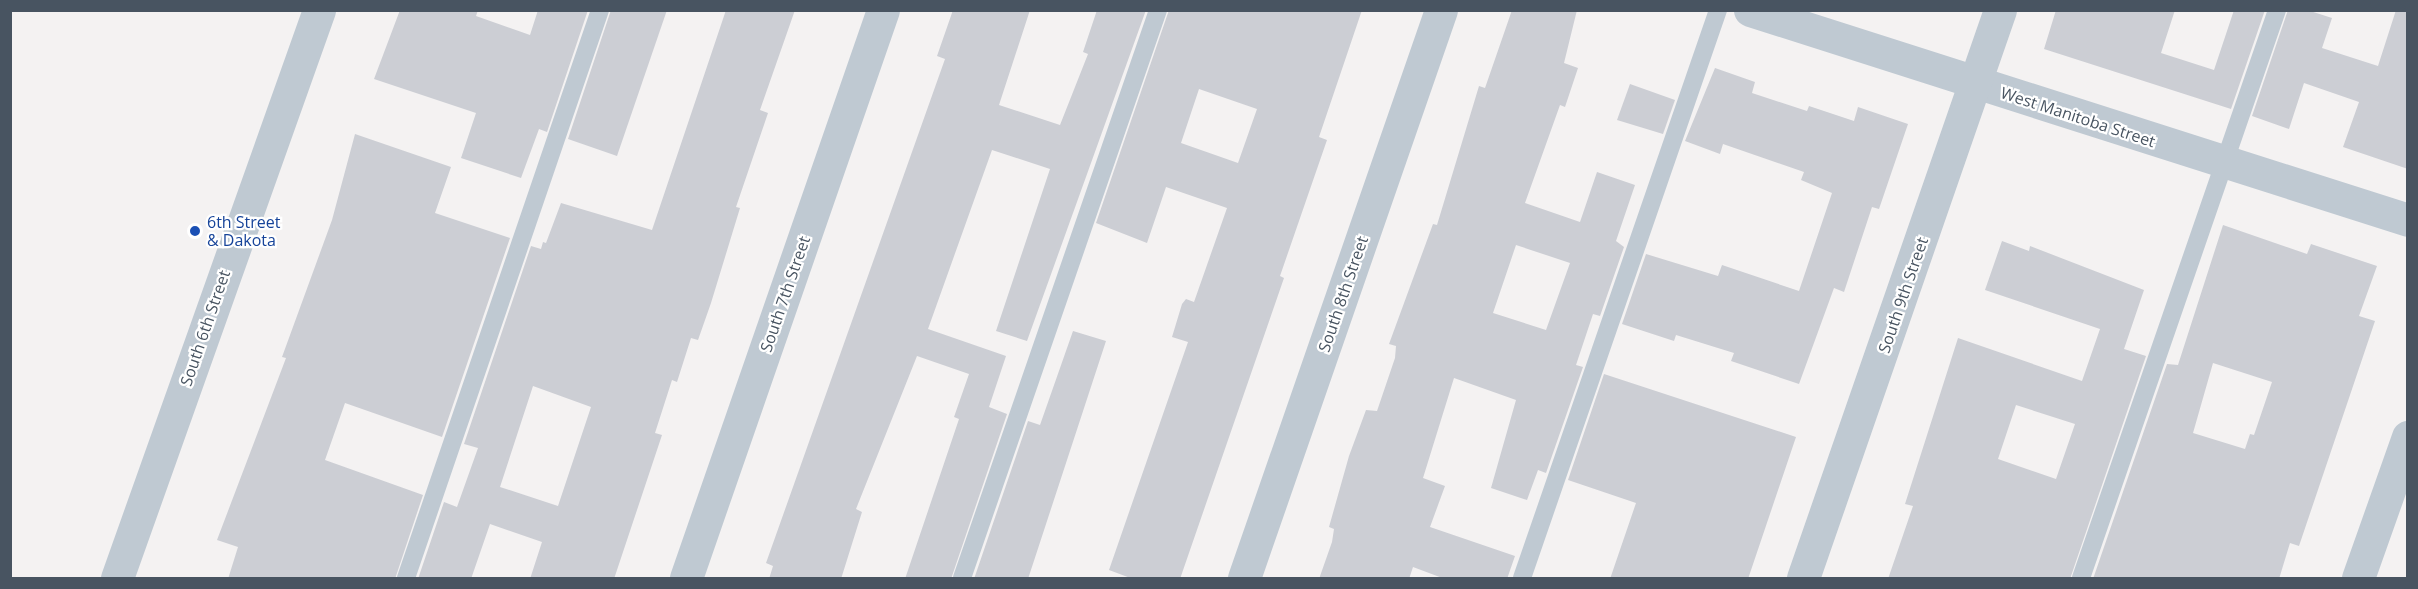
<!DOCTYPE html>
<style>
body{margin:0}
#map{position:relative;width:2418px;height:589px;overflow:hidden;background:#f4f2f2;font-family:"Open Sans",sans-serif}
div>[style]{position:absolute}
.building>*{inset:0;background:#ccced4}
.service>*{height:18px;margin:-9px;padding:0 9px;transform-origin:9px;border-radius:9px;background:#bfc9d2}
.minor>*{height:33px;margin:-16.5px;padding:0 16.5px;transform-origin:16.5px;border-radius:16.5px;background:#bfc9d2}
.tertiary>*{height:33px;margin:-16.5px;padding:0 16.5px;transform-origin:16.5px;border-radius:16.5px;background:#bfc9d2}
.dots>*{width:16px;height:16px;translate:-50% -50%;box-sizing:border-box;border:3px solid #fff;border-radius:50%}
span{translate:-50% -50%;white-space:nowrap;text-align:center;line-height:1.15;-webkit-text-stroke:4.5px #fff;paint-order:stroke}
.street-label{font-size:16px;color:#485461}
.transit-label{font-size:16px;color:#164399}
.left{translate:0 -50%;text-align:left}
.frame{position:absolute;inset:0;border:12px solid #485461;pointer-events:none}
</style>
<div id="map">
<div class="building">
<i style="clip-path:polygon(400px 10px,478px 10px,476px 16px,530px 35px,538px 10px,588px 10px,547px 132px,539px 129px,521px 178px,461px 158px,476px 113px,374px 79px)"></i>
<i style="clip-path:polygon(611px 10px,667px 10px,617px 156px,568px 139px)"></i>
<i style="clip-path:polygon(evenodd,726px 10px,795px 10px,760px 110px,768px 113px,736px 207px,740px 208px,711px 303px,698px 340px,691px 338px,677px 382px,672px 380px,655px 433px,662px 435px,614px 579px,530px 579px,542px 542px,490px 524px,471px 579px,418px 579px,444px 502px,457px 507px,478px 448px,464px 444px,531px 246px,541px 249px,543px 242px,546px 243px,561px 203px,652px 230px,726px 10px,533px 386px,591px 407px,558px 506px,500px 487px,533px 386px)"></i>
<i style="clip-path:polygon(953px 10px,1030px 10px,999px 105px,1060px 125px,1088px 54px,1083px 52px,1097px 10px,1146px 10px,1027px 341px,996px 331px,1050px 169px,992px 150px,928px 329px,1006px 356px,989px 407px,1007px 414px,951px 579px,905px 579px,959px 419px,954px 417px,969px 374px,917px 356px,856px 509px,862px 512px,841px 579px,769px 579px,773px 566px,766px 563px,945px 59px,937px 56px)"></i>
<i style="clip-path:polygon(evenodd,1169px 10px,1362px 10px,1319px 137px,1327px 140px,1280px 276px,1284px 278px,1180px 579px,1133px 579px,1109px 570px,1188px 342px,1172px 337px,1182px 304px,1186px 299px,1194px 302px,1227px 208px,1166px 187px,1147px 243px,1096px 223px,1169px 10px,1199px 89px,1257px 109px,1238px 163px,1181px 143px,1199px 89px)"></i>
<i style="clip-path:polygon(evenodd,1512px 10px,1577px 10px,1564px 63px,1578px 68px,1565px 107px,1560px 105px,1525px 203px,1580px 222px,1597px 172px,1635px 185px,1616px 241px,1624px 247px,1600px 316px,1593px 314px,1576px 365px,1583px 367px,1546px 473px,1538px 470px,1527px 500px,1491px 488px,1516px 400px,1454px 378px,1423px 478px,1445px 486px,1430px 527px,1515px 556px,1507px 579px,1445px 579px,1413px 567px,1409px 579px,1319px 579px,1332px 542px,1334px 529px,1329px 527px,1349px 456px,1366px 410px,1377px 411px,1395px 358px,1396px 346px,1389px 344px,1433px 224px,1437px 225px,1479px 86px,1485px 88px,1512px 10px,1516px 245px,1570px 263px,1546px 330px,1493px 313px,1516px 245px)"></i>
<i style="clip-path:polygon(2056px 10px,2175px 10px,2161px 53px,2214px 70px,2234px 10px,2265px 10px,2231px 109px,2044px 49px)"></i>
<i style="clip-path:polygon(2288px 10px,2307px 10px,2332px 18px,2322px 48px,2378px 66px,2396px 10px,2408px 10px,2408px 169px,2343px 147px,2359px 102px,2304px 83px,2289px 129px,2252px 116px)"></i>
<i style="clip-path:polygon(1715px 68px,1755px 82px,1752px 93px,1807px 111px,1809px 106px,1854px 121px,1858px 107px,1908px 124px,1879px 209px,1872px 207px,1844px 292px,1834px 288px,1799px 384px,1731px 361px,1734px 353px,1676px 335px,1674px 341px,1622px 324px,1646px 254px,1718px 276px,1722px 265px,1799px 291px,1832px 193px,1801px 180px,1804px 172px,1723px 144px,1720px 154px,1685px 141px)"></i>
<i style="clip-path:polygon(1630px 84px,1675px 100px,1663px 134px,1617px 120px)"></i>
<i style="clip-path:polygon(355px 134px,451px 167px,435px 213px,510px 238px,442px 437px,345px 403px,325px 460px,423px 495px,395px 579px,228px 579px,238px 547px,217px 540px,286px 358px,282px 357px,332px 220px)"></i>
<i style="clip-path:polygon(evenodd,2223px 225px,2307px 254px,2311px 244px,2377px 266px,2359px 316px,2375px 321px,2299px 546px,2290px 543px,2279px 579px,2093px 579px,2167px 364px,2178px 365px,2223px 225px,2213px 363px,2272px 382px,2254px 435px,2250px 434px,2245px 449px,2193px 433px,2213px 363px)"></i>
<i style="clip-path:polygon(evenodd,2002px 241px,2029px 251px,2030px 246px,2144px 290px,2124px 349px,2146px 356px,2070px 579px,1888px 579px,1913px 506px,1905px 504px,1958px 338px,2082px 381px,2100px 329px,1985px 290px,2002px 241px,2016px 405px,2075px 424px,2056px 479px,1998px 459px,2016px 405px)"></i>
<i style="clip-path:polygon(1073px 331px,1106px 341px,1028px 579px,974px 579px,1028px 421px,1040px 425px)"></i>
<i style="clip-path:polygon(1604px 374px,1796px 437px,1748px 579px,1610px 579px,1636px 503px,1568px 480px)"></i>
</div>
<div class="service">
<i style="left:406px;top:578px;width:600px;rotate:-71.14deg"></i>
<i style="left:962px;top:578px;width:601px;rotate:-70.96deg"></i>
<i style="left:1522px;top:578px;width:601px;rotate:-70.96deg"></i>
<i style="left:2081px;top:578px;width:601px;rotate:-70.96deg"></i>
</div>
<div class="minor">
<i style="left:1750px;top:10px;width:691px;rotate:17.7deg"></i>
<i style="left:686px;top:578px;width:601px;rotate:-70.87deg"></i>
<i style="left:1244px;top:578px;width:601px;rotate:-70.87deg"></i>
<i style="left:1803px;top:578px;width:601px;rotate:-70.87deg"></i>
<i style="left:2358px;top:578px;width:150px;rotate:-70.5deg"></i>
</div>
<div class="tertiary">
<i style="left:117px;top:578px;width:603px;rotate:-70.42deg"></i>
</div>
<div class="dots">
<i style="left:195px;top:231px;background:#1a4fb4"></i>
</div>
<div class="street-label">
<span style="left:2078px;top:117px;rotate:18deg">West Manitoba Street</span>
<span style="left:785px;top:294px;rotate:-71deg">South 7th Street</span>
<span style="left:1343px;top:294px;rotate:-71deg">South 8th Street</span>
<span style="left:1903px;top:295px;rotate:-71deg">South 9th Street</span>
<span style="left:205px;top:328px;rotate:-71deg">South 6th Street</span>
</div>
<div class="transit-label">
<span class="left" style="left:207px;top:231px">6th Street<br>&amp; Dakota</span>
</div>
<div class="frame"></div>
</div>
